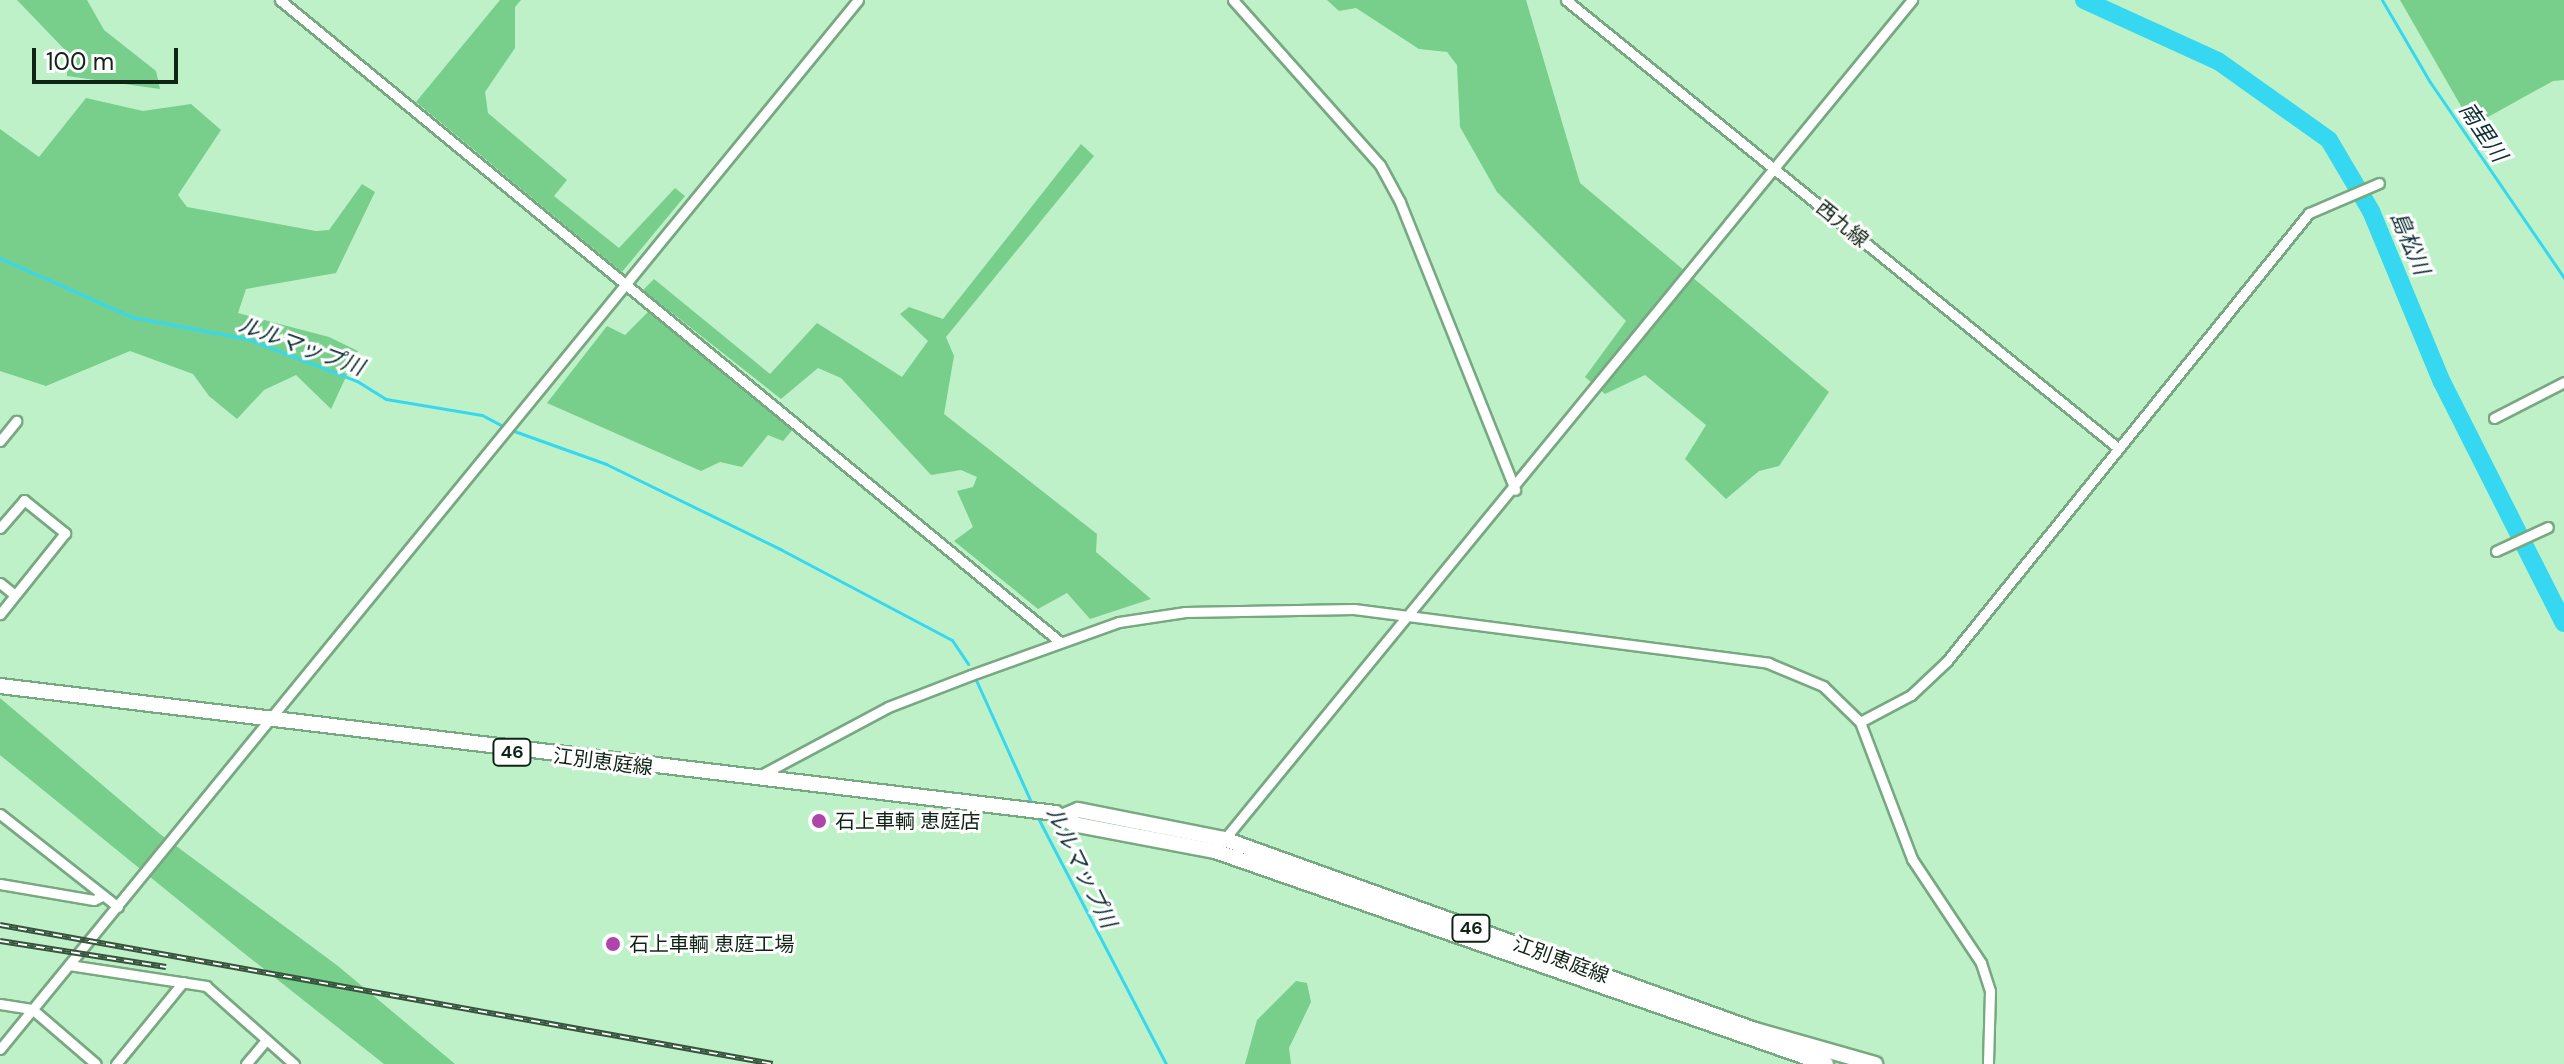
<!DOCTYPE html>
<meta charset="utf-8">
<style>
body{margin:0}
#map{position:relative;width:2564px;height:1064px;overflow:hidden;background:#bef1c7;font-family:"DM Sans","Noto Sans JP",sans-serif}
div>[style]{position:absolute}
.green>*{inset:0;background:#78ce8b}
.stream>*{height:3px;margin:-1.5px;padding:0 1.5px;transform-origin:1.5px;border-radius:1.5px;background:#35d8f0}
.river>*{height:18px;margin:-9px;padding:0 9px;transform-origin:9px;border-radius:9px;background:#35d8f0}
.roads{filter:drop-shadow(2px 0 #78a881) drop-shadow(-2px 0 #78a881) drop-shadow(0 2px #78a881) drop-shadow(0 -2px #78a881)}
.street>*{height:9px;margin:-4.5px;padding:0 4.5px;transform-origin:4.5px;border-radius:4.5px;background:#fff}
.primary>*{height:14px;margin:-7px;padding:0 7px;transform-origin:7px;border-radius:7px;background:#fff}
.rail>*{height:6px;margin-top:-3px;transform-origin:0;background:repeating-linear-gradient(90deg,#fff 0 9px,#37523d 0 18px);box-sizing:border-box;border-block:2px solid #37523d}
.dots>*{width:22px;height:22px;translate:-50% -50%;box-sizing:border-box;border:4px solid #fff;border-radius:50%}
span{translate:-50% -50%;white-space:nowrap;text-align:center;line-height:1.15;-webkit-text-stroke:6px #fff;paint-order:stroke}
.shield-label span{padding:2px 6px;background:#fff;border:2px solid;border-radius:6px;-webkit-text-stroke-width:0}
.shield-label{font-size:18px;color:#102415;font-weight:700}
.street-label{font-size:20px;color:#102415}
.poi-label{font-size:20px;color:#102415}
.left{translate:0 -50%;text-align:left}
.water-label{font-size:22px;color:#0d2e33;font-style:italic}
.scale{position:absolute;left:32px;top:48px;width:146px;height:36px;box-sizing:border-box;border:4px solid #102415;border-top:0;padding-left:10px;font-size:24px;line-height:28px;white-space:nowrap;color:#102415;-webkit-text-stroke:6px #fff;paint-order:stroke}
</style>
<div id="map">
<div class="green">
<i style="clip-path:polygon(17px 0,87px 0,104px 30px,156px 71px,160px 89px,67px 76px,67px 52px)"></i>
<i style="clip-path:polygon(500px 0,521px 0,515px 7px,515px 48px,485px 92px,488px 113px,567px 180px,554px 196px,619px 248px,675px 188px,685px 196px,622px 272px,416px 102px)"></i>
<i style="clip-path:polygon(1327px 0,1526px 0,1580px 183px,1829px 392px,1779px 466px,1759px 471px,1726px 499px,1685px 459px,1706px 425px,1645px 375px,1605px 394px,1585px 377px,1626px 321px,1497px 192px,1460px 127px,1457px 65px,1447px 52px,1419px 49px,1356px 8px,1339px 11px)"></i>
<i style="clip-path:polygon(2400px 0,2564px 0,2564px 80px,2553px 81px,2488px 117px,2469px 120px)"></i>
<i style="clip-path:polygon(86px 98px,143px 111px,191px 104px,221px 130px,178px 195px,187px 207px,316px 231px,329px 230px,362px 184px,375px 192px,336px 273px,246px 289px,238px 313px,329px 337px,358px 351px,331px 409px,296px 375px,264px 390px,237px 419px,209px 396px,193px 374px,130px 351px,46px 386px,0 371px,0 129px,39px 157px)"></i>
<i style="clip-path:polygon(1081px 144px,1094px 156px,946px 337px,954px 356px,944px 414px,1097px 534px,1096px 552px,1151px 599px,1090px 619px,1067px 593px,1038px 609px,954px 541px,973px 527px,957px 491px,973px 487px,977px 477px,961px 470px,931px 475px,841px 378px,818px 368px,781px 399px,643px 290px,654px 279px,770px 374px,817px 323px,902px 377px,928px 341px,900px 314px,909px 307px,943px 319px)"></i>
<i style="clip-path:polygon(651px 309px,794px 428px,783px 441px,768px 435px,742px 467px,720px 462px,701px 471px,547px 403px,607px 326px,625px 335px)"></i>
<i style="clip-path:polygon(0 698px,160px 834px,338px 966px,455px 1064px,384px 1064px,240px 950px,0 755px)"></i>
<i style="clip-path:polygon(1296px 981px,1307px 983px,1311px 1002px,1289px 1048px,1291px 1064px,1245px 1064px,1257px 1020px)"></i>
</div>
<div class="stream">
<i style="left:2382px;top:0;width:95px;rotate:59.7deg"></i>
<i style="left:2430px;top:82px;width:237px;rotate:55.6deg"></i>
<i style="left:0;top:258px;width:145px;rotate:24.1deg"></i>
<i style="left:132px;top:317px;width:118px;rotate:10.7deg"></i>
<i style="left:248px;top:339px;width:117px;rotate:21.1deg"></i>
<i style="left:357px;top:381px;width:34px;rotate:32deg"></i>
<i style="left:386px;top:399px;width:97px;rotate:9.5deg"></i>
<i style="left:482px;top:415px;width:21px;rotate:28deg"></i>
<i style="left:514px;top:431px;width:98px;rotate:19.7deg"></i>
<i style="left:606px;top:464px;width:194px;rotate:26deg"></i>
<i style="left:780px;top:549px;width:195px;rotate:27.9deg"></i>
<i style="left:952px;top:640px;width:29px;rotate:56deg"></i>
<i style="left:976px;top:680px;width:136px;rotate:65.7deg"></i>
<i style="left:1038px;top:818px;width:277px;rotate:62.5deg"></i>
</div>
<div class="river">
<i style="left:2084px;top:0;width:147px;rotate:24.5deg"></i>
<i style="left:2218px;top:61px;width:136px;rotate:35.4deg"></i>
<i style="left:2329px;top:140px;width:82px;rotate:59.4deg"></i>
<i style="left:2371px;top:211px;width:185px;rotate:67.5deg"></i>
<i style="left:2442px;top:382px;width:270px;rotate:63.2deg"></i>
</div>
<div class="roads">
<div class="street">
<i style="left:280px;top:0;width:1009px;rotate:39.45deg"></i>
<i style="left:1233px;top:0;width:221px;rotate:48.3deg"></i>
<i style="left:1380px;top:165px;width:42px;rotate:61.6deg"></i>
<i style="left:1400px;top:202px;width:310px;rotate:68.2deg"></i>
<i style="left:1566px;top:0;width:711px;rotate:39.06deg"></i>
<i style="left:2494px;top:418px;width:79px;rotate:-27.2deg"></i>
<i style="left:0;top:441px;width:26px;rotate:-51deg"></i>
<i style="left:0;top:528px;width:37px;rotate:-49deg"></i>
<i style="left:24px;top:500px;width:53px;rotate:38.8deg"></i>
<i style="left:65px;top:533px;width:104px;rotate:128.7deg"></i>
<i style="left:2496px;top:551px;width:57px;rotate:-24.8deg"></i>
<i style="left:0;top:583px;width:19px;rotate:39deg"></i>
<i style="left:1860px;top:722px;width:58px;rotate:-27.9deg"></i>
<i style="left:1911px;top:695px;width:50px;rotate:-43.4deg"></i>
<i style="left:1947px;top:661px;width:576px;rotate:-51.06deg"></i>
<i style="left:2309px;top:213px;width:76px;rotate:-23.2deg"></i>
<i style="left:759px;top:776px;width:146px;rotate:-28.1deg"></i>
<i style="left:888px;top:707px;width:89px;rotate:-21.1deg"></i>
<i style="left:971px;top:675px;width:157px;rotate:-19.7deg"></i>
<i style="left:1119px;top:622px;width:67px;rotate:-8.6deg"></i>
<i style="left:1185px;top:612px;width:169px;rotate:-1deg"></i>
<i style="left:1354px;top:609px;width:418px;rotate:7.4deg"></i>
<i style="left:1768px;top:663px;width:60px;rotate:22.7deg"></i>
<i style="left:1823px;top:686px;width:52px;rotate:44.2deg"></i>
<i style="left:1860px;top:722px;width:147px;rotate:69.2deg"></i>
<i style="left:1912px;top:859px;width:125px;rotate:56.4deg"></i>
<i style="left:1981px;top:963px;width:29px;rotate:72deg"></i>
<i style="left:1990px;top:991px;width:73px;rotate:91.6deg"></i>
<i style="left:0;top:814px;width:150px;rotate:38.2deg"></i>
<i style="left:1222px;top:842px;width:1089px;rotate:-50.67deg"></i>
<i style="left:0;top:884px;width:95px;rotate:9.7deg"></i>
<i style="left:94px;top:900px;width:9px;rotate:-27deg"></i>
<i style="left:69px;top:965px;width:139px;rotate:8.7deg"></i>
<i style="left:206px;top:986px;width:118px;rotate:41.6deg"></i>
<i style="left:0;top:1004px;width:32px;rotate:9deg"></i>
<i style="left:32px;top:1009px;width:84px;rotate:40.7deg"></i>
<i style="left:0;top:1049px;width:1355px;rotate:-50.72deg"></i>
<i style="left:116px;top:1064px;width:106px;rotate:-50.7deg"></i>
<i style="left:246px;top:1064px;width:31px;rotate:-50deg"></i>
</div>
<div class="primary">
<i style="left:0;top:686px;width:1063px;rotate:6.86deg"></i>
<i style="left:1055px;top:813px;width:21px;rotate:31deg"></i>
<i style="left:1073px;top:824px;width:145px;rotate:10.8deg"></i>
<i style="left:1215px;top:851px;width:647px;rotate:19.22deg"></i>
<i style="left:1064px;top:816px;width:15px;rotate:-23deg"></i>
<i style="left:1078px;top:810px;width:149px;rotate:11.2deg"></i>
<i style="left:1224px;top:839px;width:564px;rotate:19.78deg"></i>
<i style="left:1755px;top:1030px;width:125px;rotate:15.8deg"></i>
</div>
</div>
<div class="rail">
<i style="left:0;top:925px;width:785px;rotate:10.19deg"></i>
<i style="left:0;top:941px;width:168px;rotate:8.9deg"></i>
</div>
<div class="dots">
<i style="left:819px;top:821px;background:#ae45a8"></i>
<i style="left:613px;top:944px;background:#ae45a8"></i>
</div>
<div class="shield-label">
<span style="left:512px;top:752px">46</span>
<span style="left:1471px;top:928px">46</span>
</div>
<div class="street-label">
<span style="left:1842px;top:224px;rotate:39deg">西九線</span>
<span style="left:603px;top:762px;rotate:7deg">江別恵庭線</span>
<span style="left:1561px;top:960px;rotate:20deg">江別恵庭線</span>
</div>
<div class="poi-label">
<span class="left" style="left:835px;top:821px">石上車輌 恵庭店</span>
<span class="left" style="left:629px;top:944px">石上車輌 恵庭工場</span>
</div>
<div class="water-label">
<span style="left:2483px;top:132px;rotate:56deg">南里川</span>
<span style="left:2410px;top:243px;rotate:67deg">島松川</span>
<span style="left:301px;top:346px;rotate:20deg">ルルマップ川</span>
<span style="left:1081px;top:867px;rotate:64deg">ルルマップ川</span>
</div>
<div class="scale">100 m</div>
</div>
